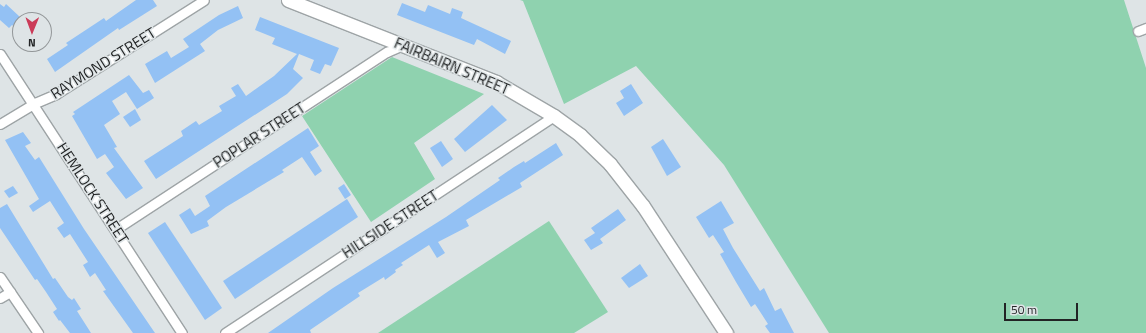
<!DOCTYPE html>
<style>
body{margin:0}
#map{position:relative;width:1146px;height:333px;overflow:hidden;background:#dee4e6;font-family:"Titillium Web",sans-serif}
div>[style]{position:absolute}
.green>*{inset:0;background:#8fd2af}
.building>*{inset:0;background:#93c1f4}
.roads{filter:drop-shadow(1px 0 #9ea4a6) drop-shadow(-1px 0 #9ea4a6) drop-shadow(0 1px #9ea4a6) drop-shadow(0 -1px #9ea4a6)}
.minor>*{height:9px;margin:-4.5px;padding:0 4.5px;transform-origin:4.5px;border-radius:4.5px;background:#fff}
.secondary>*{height:13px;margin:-6.5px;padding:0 6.5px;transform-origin:6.5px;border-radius:6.5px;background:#fff}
span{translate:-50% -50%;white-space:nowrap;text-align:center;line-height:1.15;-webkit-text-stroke:3px #dee4e6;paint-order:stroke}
.street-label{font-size:15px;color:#222425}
.north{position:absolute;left:12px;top:12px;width:40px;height:40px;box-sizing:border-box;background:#dee4e6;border:1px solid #939799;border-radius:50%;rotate:181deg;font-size:11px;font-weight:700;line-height:16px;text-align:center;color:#222425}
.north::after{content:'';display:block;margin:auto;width:14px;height:18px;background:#cb3b58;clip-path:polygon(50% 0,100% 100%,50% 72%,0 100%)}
.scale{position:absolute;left:1004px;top:303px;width:74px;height:18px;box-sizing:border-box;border:2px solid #222425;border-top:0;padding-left:5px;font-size:12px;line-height:14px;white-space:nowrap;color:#222425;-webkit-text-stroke:3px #dee4e6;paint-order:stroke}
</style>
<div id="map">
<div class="green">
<i style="clip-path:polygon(520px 0,1124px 0,1146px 68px,1146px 333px,829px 333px,724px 165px,636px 66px,564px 104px,523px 1px)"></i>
<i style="clip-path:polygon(392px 57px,484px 94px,414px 143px,435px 179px,371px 222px,302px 116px)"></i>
<i style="clip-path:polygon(549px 221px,608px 312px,574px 333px,378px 333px)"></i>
</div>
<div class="building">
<i style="clip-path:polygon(136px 0,153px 0,157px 6px,119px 30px,118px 28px,55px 72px,47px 59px,68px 45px,66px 43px,104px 18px,106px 21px)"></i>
<i style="clip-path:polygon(402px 3px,425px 12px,428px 5px,450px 14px,452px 8px,463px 12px,461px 18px,511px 41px,505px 54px,477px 39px,474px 45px,397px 15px)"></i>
<i style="clip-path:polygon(0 4px,4px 7px,6px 4px,20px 17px,20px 32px,12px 25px,9px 28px,0 20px)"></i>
<i style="clip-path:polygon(238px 6px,243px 18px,218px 30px,200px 44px,205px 51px,155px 83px,145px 64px,167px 51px,171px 58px,189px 47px,183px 39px,219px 15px)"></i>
<i style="clip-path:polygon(260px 17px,339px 48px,331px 66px,325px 64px,320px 74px,310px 70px,314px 60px,299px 54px,293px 69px,303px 78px,287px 94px,156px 179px,144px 161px,183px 136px,181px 131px,196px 121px,199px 125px,222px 111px,219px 106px,236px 96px,231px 88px,238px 84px,246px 96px,274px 76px,297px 54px,272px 44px,275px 38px,255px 30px)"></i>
<i style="clip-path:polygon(129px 75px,143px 93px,149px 90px,154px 98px,137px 109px,126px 92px,112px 101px,120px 114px,104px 125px,117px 147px,114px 148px,143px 188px,126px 199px,106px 173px,114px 167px,105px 154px,97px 159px,72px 116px,75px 114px,73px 112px)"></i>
<i style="clip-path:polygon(631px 84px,643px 103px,624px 116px,616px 103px,624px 98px,620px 91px)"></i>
<i style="clip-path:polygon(492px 105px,507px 120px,465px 152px,454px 139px)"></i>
<i style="clip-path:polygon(135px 109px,141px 120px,130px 127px,123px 117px)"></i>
<i style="clip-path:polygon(308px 128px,319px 146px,310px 152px,322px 171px,315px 176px,302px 157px,282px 170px,284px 172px,226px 207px,207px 221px,209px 226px,191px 234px,179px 215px,190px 208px,195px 216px,210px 206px,205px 196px)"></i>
<i style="clip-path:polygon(23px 132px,31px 143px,25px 146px,35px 160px,39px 157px,84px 229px,155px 333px,133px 333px,103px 291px,106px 290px,95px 273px,90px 277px,83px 265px,88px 262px,70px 234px,64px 238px,57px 228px,64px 223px,50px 201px,33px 212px,29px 206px,39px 199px,5px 140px)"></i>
<i style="clip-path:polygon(663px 139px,681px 167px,667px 176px,651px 147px)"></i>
<i style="clip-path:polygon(441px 141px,453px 159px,442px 167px,430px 148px)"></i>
<i style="clip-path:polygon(556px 143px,563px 155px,520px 183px,522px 187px,466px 220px,469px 226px,438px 242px,445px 253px,437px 258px,429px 245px,401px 263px,403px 265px,395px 270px,396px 272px,385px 280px,384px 277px,358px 293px,360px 296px,310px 330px,311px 333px,268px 333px,333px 288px,446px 217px,500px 180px,498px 178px,514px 167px,524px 161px,525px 163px)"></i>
<i style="clip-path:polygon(344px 184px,351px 195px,345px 199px,338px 188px)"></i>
<i style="clip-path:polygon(13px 186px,18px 193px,9px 198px,4px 191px)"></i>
<i style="clip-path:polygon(347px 199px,358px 217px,235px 299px,223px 281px)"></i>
<i style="clip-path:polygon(721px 201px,734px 223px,723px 229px,733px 248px,760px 291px,764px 288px,775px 311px,781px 308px,794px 333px,770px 333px,765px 326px,768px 324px,755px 304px,751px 307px,736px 282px,720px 254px,724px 252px,713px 235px,709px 238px,696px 217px)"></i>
<i style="clip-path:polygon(7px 204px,53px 279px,55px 278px,68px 297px,72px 300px,74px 298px,81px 309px,77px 311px,91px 333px,70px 333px,60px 320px,59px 321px,53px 312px,57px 309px,46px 292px,37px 279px,35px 280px,0 228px,0 208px)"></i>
<i style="clip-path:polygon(618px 209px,626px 220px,600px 239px,603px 243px,591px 250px,584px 240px,595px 233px,591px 228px)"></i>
<i style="clip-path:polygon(165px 222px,222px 308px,205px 320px,148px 233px)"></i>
<i style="clip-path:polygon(640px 264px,648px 276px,629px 288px,621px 278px)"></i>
</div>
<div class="roads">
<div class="minor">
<i style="left:1138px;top:31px;width:9px;rotate:-21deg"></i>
<i style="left:0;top:54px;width:333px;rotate:56.9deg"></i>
<i style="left:0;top:124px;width:41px;rotate:-31deg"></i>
<i style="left:35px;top:103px;width:23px;rotate:-23deg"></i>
<i style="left:56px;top:94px;width:175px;rotate:-32.4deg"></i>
<i style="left:116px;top:229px;width:324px;rotate:-33.2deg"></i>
<i style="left:387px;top:52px;width:17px;rotate:-24deg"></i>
<i style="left:0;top:277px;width:68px;rotate:55.8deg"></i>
<i style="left:0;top:298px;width:12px;rotate:-31deg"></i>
<i style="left:225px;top:333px;width:394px;rotate:-33.4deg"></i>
</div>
<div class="secondary">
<i style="left:288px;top:0;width:224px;rotate:21.5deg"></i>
<i style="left:496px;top:82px;width:67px;rotate:30.4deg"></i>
<i style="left:554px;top:116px;width:32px;rotate:36deg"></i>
<i style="left:580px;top:135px;width:42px;rotate:44deg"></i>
<i style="left:610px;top:164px;width:53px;rotate:51.8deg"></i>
<i style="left:643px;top:206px;width:152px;rotate:56.8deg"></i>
</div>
</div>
<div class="street-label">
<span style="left:103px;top:63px;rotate:-32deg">RAYMOND STREET</span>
<span style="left:452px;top:66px;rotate:23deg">FAIRBAIRN STREET</span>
<span style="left:259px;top:135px;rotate:-33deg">POPLAR STREET</span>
<span style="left:93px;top:193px;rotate:57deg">HEMLOCK STREET</span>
<span style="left:390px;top:224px;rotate:-33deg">HILLSIDE STREET</span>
</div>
<div class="north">N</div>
<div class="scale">50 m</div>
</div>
